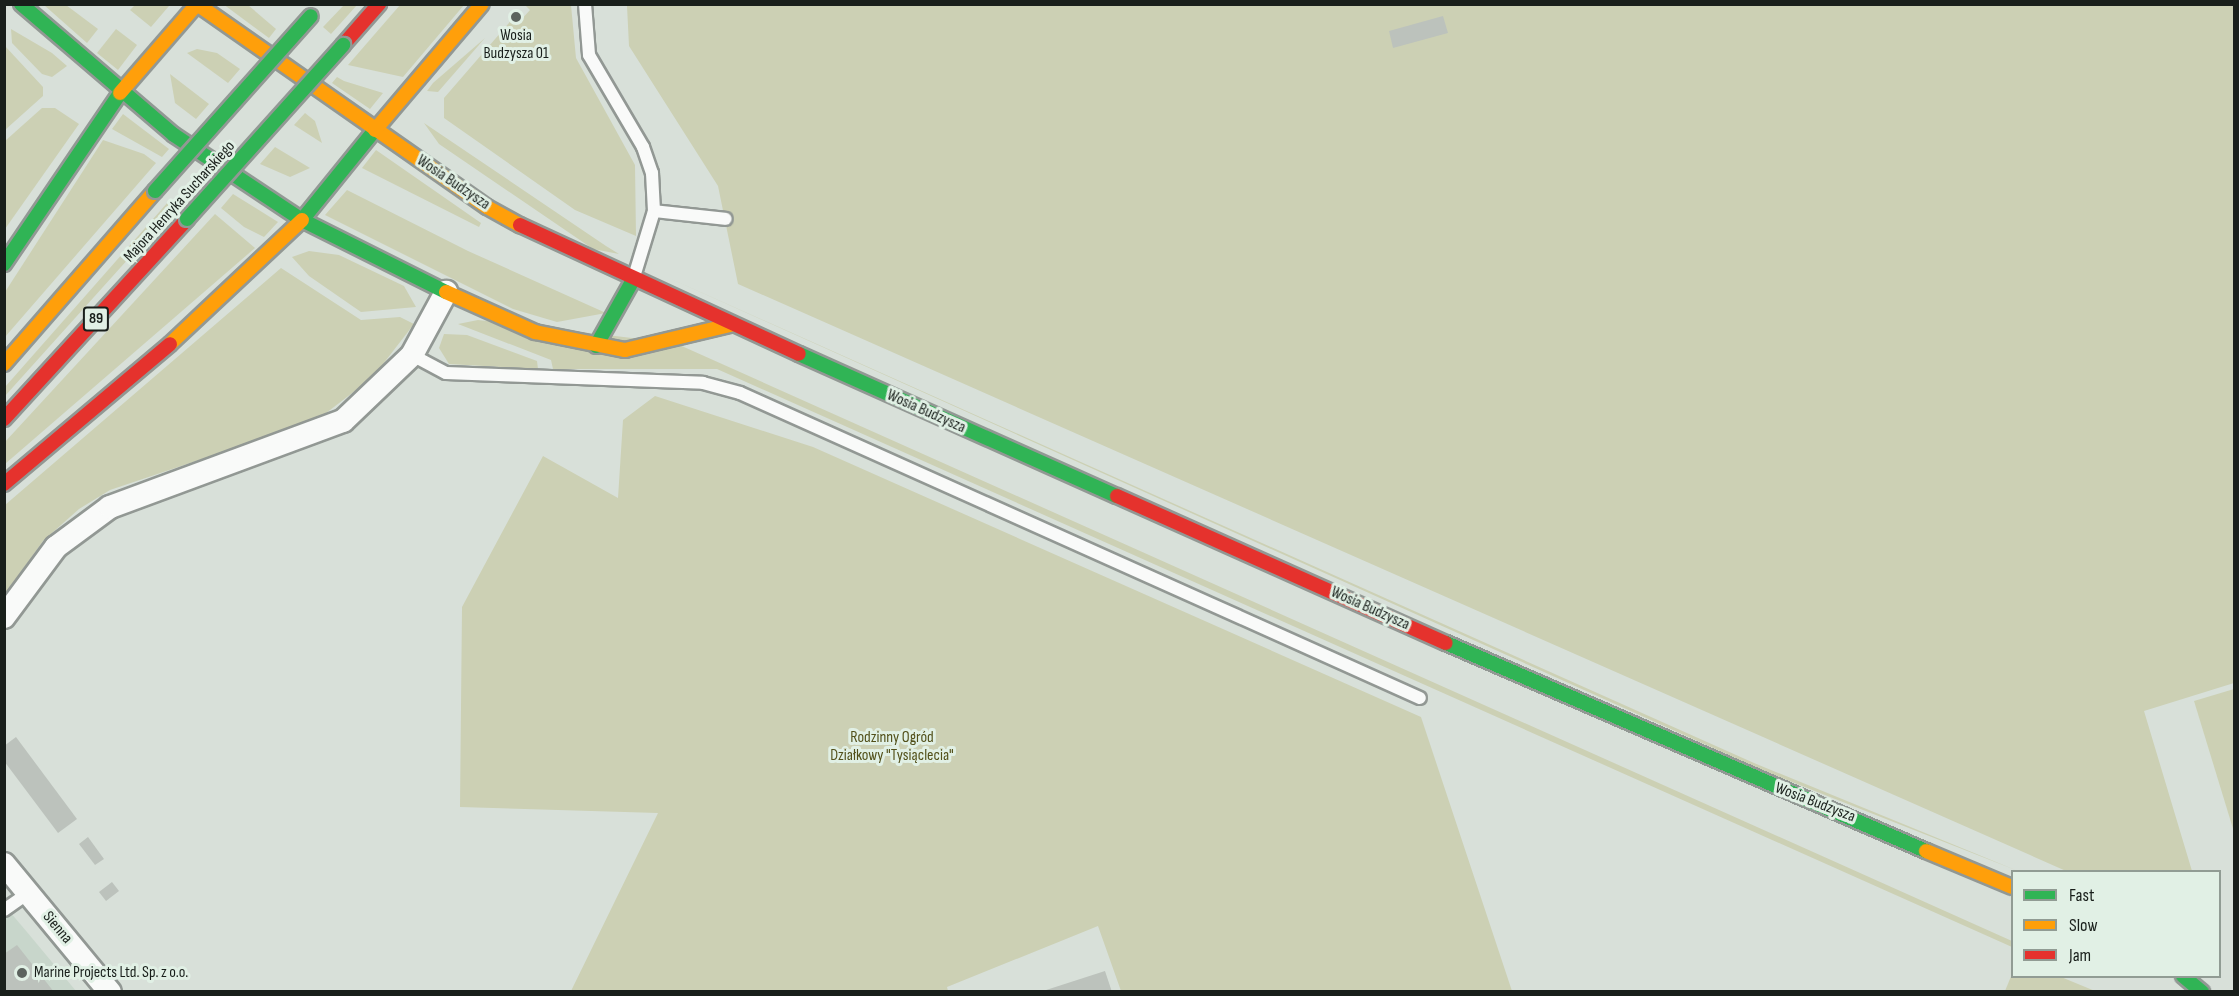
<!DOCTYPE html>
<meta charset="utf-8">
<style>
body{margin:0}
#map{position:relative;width:2239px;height:996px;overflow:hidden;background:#d8e0d9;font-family:"Sofia Sans Condensed",sans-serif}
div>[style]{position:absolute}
.built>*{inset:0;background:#c8d6cb}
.green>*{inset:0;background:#ccd0b4}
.building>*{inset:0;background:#bcc2bc}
.roads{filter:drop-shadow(2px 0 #929894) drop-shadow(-2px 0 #929894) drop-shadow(0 2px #929894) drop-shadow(0 -2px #929894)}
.lane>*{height:12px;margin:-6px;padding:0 6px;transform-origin:6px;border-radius:6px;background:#f9faf9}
.street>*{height:22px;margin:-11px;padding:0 11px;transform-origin:11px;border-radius:11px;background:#f9faf9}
.fast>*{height:14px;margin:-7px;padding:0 7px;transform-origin:7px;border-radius:7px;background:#30b455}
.slow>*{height:14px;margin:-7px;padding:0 7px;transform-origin:7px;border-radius:7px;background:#ff9f0a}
.jam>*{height:14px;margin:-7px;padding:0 7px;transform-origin:7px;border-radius:7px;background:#e5322d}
.bridges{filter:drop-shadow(2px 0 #929894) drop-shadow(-2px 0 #929894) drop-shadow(0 2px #929894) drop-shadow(0 -2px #929894)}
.fast-bridge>*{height:14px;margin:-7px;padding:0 7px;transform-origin:7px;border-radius:7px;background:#30b455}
.dots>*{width:16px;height:16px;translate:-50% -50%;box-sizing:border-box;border:3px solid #e1f0e5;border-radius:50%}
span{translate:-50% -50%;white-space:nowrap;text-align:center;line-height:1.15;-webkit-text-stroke:6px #e1f0e5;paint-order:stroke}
.shield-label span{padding:2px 4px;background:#e1f0e5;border:2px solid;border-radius:4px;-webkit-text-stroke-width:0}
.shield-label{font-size:15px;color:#191f1b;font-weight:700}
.poi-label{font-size:16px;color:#191f1b}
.left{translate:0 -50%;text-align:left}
.street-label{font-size:16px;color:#191f1b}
.park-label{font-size:16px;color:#52501a}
.frame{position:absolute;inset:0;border:6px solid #191f1b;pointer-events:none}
.legend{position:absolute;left:2011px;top:870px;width:210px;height:108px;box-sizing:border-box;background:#e1f0e5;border:2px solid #919c94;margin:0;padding:8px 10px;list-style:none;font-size:18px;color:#191f1b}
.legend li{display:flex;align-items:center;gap:12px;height:30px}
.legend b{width:30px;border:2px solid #919c94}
</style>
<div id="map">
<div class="built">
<i style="clip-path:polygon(4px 905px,27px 932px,76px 991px,5px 991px)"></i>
</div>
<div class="green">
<i style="clip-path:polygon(223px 4px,248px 5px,276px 29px,269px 38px)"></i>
<i style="clip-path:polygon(44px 5px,66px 5px,98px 29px,87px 43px)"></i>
<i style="clip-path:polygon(135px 5px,167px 4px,169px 6px,151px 27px,130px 10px)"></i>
<i style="clip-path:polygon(344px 5px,357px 5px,331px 34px,323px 27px)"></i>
<i style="clip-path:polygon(400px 5px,464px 5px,403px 77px,348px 65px)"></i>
<i style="clip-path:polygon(525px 5px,571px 5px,576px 58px,635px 165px,636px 236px,575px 210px,444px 118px,444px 98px,514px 17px,520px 21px,530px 10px)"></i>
<i style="clip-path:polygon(2234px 5px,2234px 683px,2144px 711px,2192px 871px,2066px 871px,738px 284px,718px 186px,629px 46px,627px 6px)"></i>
<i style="clip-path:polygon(11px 29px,52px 53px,67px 66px,52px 77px,42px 74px,12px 43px)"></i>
<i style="clip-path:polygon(116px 29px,137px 45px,118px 70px,97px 53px)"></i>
<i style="clip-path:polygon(485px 38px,438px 92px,427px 91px,433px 83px)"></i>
<i style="clip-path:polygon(5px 46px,43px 87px,43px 96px,5px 130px)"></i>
<i style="clip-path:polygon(197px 49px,217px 53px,240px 69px,228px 83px,187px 53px)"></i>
<i style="clip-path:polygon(170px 74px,209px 104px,196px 119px,175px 103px)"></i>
<i style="clip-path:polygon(337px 77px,344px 81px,383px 93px,370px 109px,332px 83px)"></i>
<i style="clip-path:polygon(42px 108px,55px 108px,79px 124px,5px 229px,5px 141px)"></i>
<i style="clip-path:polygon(305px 113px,315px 121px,322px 143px,294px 125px)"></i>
<i style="clip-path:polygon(123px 114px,169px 149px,162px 157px,112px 129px)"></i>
<i style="clip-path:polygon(424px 123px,606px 246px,619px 254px,593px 249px,439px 144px)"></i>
<i style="clip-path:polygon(103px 140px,144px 154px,156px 163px,5px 337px,5px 292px)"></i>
<i style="clip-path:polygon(275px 147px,310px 168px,290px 177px,260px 164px)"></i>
<i style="clip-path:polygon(376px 150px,481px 223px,479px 227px,362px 168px)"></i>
<i style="clip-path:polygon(347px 190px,468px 251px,606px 313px,557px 322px,513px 309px,325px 215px)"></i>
<i style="clip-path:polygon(233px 194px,278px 222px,264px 237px,244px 227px,221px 208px)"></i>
<i style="clip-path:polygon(168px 202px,174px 208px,5px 396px,5px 387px)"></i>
<i style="clip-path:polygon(215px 214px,255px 248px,5px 464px,4px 443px)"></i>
<i style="clip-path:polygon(309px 251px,339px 255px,404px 286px,416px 307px,361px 312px,309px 276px,292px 257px)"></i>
<i style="clip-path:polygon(281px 268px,361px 320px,400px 317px,414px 324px,373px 377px,317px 420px,110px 490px,79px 509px,43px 541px,5px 594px,5px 505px)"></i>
<i style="clip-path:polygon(658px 273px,1754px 763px,2018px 871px,1764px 771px)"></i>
<i style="clip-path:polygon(478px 320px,675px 343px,2012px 941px,2012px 947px,717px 369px,553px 369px,551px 360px,458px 324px)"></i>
<i style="clip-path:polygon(444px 334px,467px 335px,537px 361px,538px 369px,449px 364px,439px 348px)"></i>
<i style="clip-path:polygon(655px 396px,813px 447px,1421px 717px,1512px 991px,1121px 991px,1098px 926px,947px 987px,948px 991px,571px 991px,658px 813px,460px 807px,462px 607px,543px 456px,618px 498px,623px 420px)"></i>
<i style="clip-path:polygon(2234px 689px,2234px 832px,2194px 701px)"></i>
<i style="clip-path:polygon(2012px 974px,2061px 977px,2095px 991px,2005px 991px)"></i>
</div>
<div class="building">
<i style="clip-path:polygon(1443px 16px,1448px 33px,1393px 48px,1389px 31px)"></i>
<i style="clip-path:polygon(16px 737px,77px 819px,58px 833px,4px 761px,4px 746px)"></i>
<i style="clip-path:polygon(88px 837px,104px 859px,95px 865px,79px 844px)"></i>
<i style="clip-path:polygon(112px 882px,119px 891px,106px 901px,99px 892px)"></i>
<i style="clip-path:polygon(17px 945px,54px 992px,4px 992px,4px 954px)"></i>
<i style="clip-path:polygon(1105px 971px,1112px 992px,1043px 992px,1043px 991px)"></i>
</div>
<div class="roads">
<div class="lane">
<i style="left:585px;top:4px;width:51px;rotate:85.5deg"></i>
<i style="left:589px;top:55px;width:107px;rotate:59.6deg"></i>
<i style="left:643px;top:147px;width:28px;rotate:71deg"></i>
<i style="left:652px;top:173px;width:38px;rotate:87deg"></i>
<i style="left:654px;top:211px;width:69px;rotate:106.9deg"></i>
<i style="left:654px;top:211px;width:72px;rotate:6.3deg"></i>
<i style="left:412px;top:355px;width:38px;rotate:28deg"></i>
<i style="left:446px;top:373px;width:257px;rotate:2.2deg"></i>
<i style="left:703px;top:383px;width:38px;rotate:15deg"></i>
<i style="left:740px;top:393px;width:745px;rotate:24.16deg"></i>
<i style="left:4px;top:910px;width:29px;rotate:-35deg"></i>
</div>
<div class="street">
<i style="left:4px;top:617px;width:87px;rotate:-53.4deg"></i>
<i style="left:56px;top:547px;width:67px;rotate:-36.5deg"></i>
<i style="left:110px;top:507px;width:248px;rotate:-20.3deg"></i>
<i style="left:343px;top:421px;width:95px;rotate:-43.7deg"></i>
<i style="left:412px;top:355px;width:72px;rotate:-61.6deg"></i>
<i style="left:4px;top:864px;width:166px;rotate:50.4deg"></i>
</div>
<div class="fast">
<i style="left:21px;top:4px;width:201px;rotate:40.6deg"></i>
<i style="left:174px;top:135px;width:154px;rotate:33.6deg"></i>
<i style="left:302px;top:220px;width:161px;rotate:26.6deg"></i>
<i style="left:302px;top:220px;width:116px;rotate:-51deg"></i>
<i style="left:4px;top:264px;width:207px;rotate:-55.8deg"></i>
<i style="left:596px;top:346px;width:76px;rotate:-60.7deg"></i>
<i style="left:799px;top:354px;width:348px;rotate:24.1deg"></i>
<i style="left:1446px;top:643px;width:523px;rotate:23.43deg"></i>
<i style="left:2183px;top:976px;width:25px;rotate:40deg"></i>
</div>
<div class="slow">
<i style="left:197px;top:4px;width:354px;rotate:35deg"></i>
<i style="left:487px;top:207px;width:38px;rotate:29deg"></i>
<i style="left:120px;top:93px;width:118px;rotate:-49.1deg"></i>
<i style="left:375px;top:130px;width:165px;rotate:-49.7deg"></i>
<i style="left:446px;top:292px;width:98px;rotate:24.2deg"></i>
<i style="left:535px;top:332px;width:92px;rotate:11.3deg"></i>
<i style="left:625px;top:350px;width:108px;rotate:-13.4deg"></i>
<i style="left:170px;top:344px;width:181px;rotate:-43.2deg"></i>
<i style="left:4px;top:364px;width:230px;rotate:-48.9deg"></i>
<i style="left:1926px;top:851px;width:93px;rotate:22.7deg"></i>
</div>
<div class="jam">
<i style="left:343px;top:45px;width:55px;rotate:-48.7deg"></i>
<i style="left:520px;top:225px;width:307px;rotate:24.8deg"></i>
<i style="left:4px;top:419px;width:271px;rotate:-47.5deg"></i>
<i style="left:4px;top:484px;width:217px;rotate:-40.1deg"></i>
<i style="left:1117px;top:496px;width:360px;rotate:24.1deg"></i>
</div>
</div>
<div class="bridges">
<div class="fast-bridge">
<i style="left:155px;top:191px;width:234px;rotate:-48.3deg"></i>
<i style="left:187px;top:219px;width:234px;rotate:-48.1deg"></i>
</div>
</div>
<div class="dots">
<i style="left:516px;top:17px;background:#5c635e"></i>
<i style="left:22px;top:973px;background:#5c635e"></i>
</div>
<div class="shield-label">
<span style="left:96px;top:319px">89</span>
</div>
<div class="poi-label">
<span style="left:516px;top:45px">Wosia<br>Budzysza 01</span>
<span class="left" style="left:34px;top:973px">Marine Projects Ltd. Sp. z o.o.</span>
</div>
<div class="street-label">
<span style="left:453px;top:183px;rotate:34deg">Wosia Budzysza</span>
<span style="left:180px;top:202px;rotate:-48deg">Majora Henryka Sucharskiego</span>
<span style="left:926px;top:412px;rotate:24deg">Wosia Budzysza</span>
<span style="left:1370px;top:609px;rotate:24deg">Wosia Budzysza</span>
<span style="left:1815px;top:803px;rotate:21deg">Wosia Budzysza</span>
<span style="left:57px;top:928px;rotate:50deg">Sienna</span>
</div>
<div class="park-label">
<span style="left:892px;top:747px">Rodzinny Ogród<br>Działkowy "Tysiąclecia"</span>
</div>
<div class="frame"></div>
<ul class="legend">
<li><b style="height:8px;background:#30b455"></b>Fast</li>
<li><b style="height:8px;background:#ff9f0a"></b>Slow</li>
<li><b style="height:8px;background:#e5322d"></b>Jam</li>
</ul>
</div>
